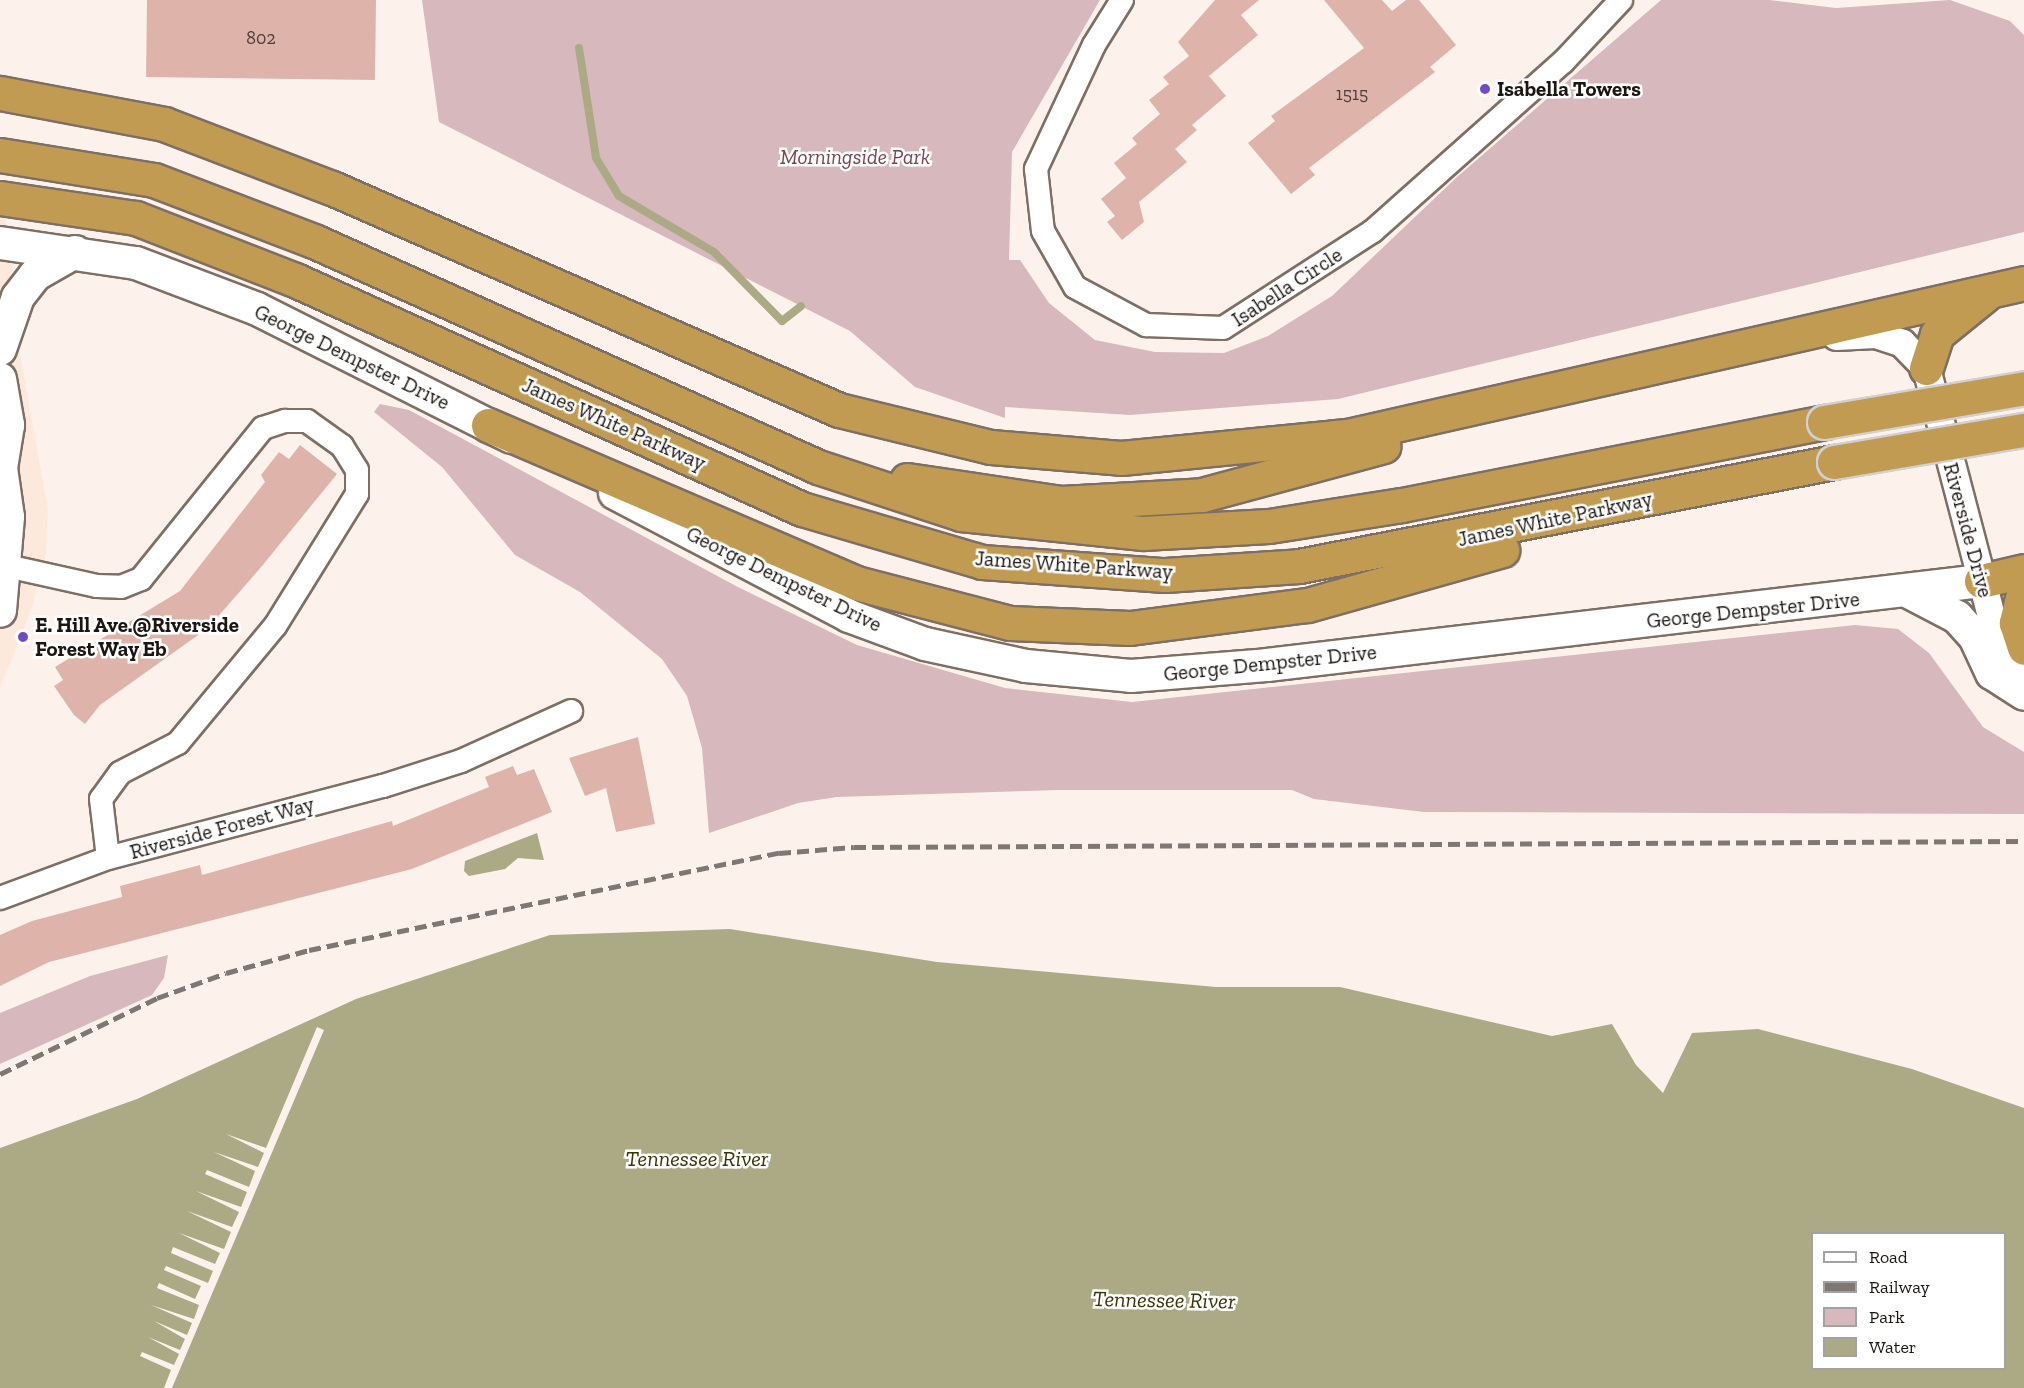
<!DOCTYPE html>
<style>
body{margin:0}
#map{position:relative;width:2024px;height:1388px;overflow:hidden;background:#fdf2eb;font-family:"Zilla Slab",serif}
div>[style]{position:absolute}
.built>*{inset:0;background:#fde9dc}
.green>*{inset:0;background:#d6b8bd}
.water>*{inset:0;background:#abaa85}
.pier>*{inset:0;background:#fdf2eb}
.stream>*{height:8px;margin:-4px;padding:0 4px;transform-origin:4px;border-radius:4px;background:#abaa85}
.building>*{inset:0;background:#deb4aa}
.roads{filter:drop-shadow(2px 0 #7e6f64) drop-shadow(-2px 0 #7e6f64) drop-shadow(0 2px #7e6f64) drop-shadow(0 -2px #7e6f64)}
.minor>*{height:22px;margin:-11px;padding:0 11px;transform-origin:11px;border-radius:11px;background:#fff}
.tertiary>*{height:27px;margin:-13.5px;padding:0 13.5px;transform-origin:13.5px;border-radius:13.5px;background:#fff}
.secondary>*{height:32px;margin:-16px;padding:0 16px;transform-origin:16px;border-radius:16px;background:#fff}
.motorway>*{height:33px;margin:-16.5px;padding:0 16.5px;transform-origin:16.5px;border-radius:16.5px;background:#c19b51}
.rail>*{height:4.5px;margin-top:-2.25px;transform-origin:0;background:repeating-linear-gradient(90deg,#7f7771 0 12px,transparent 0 18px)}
.bridges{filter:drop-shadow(2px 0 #d2d0d0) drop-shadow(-2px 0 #d2d0d0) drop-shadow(0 2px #d2d0d0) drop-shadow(0 -2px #d2d0d0)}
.motorway-bridge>*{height:33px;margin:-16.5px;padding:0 16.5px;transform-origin:16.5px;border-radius:16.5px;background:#c19b51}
.dots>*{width:16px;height:16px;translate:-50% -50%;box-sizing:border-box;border:3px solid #fff;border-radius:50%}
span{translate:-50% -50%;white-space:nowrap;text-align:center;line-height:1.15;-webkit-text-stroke:5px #fff;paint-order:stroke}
.number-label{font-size:18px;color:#4c3e38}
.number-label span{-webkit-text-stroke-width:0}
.poi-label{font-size:21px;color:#1c1612;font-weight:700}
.left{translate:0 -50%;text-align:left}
.park-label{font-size:21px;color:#7c424e;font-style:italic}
.street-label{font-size:21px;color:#1c1612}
.water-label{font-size:22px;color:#373504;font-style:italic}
.legend{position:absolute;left:1811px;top:1232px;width:195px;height:138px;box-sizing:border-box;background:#fff;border:2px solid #a4a2a0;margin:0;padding:8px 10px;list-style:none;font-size:18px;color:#1c1612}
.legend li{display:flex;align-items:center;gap:12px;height:30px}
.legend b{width:30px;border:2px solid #a4a2a0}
</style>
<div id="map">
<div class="built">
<i style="clip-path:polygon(0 185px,20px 317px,20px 354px,48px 509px,46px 554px,31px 611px,0 688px)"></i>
</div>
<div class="green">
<i style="clip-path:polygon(422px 0,1100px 0,1012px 152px,1009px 260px,1020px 260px,1049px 303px,1095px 340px,1155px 352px,1224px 353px,1268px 336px,1332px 296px,1457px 177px,1661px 0,1769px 0,1836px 8px,1950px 0,2010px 21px,2024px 35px,2024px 232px,1338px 399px,1130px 415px,1005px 407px,1005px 418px,915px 387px,850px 331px,439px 122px)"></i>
<i style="clip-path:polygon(380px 404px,409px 410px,736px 586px,857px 645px,1005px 688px,1132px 702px,1855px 625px,1898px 629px,1929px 653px,1983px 727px,2024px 752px,2024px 814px,1424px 812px,1314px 799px,1292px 790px,1059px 790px,837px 797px,798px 803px,709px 833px,702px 748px,687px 696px,662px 659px,580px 592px,515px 555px,442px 467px,374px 412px)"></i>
<i style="clip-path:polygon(168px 955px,164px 978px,152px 995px,0 1064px,0 1013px,90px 976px)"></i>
</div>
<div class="water">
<i style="clip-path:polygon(537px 833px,544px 860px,518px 858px,505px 869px,469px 876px,464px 871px,465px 861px)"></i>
<i style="clip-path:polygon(evenodd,730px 929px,937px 962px,1216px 987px,1340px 987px,1552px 1036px,1612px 1024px,1636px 1065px,1663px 1093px,1692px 1033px,1758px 1029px,1912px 1069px,2024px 1108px,2024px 1388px,0 1388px,0 1148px,137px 1099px,356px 999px,550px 935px,730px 929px,1812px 1234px,2004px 1234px,2004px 1368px,1812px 1368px,1812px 1234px)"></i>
</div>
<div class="pier">
<i style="clip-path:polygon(317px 1027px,324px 1030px,172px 1388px,164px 1388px,171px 1370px,140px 1356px,142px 1352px,174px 1365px,179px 1354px,148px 1337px,180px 1350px,185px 1339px,154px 1321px,187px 1335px,192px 1323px,151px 1305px,194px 1319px,199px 1305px,157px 1288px,159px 1283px,195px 1299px,201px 1286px,164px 1270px,166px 1266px,208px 1283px,213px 1271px,171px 1253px,173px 1247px,215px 1264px,220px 1253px,179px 1233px,224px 1249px,231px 1232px,187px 1211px,232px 1227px,239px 1212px,196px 1191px,241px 1207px,247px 1192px,205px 1174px,207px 1170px,249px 1187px,255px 1171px,214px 1152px,258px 1167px,264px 1153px,226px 1134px,266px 1148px)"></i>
</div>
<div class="stream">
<i style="left:579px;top:48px;width:111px;rotate:81.2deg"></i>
<i style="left:596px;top:158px;width:44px;rotate:58.8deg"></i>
<i style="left:619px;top:196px;width:110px;rotate:30.5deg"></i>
<i style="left:714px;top:252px;width:97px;rotate:45.4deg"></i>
<i style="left:782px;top:321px;width:24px;rotate:-38deg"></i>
</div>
<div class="building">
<i style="clip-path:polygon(147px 0,376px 0,375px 80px,146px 77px)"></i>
<i style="clip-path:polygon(1215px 0,1259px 0,1241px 15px,1258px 35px,1209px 76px,1226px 96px,1192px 125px,1197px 130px,1175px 149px,1187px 162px,1139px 202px,1144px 222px,1122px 240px,1107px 222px,1115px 216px,1101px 199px,1126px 178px,1114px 163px,1137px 144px,1132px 138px,1160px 114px,1149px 100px,1169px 84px,1163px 77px,1189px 56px,1178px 42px)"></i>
<i style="clip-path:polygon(1324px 0,1382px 0,1392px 11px,1406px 0,1419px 0,1456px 45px,1430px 67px,1435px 72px,1309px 168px,1315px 175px,1291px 194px,1248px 143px,1275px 121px,1271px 116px,1364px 48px)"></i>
<i style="clip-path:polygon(300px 445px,337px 474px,262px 566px,208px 628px,100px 705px,85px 724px,74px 715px,54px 686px,63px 680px,55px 667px,180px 591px,265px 482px,261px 475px,279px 452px,289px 459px)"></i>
<i style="clip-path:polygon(638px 737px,655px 824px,616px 832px,606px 788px,585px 796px,569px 758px)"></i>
<i style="clip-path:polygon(513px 766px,517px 775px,534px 769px,552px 812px,412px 869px,49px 962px,0 986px,0 935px,32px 921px,122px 897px,120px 886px,200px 865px,202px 875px,392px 821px,393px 826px,489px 787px,485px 777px)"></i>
</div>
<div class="roads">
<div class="minor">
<i style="left:1122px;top:0;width:53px;rotate:121.9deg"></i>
<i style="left:1094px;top:45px;width:137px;rotate:115.1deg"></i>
<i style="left:1036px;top:169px;width:62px;rotate:83.6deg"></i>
<i style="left:1043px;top:231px;width:64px;rotate:60.3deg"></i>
<i style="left:1075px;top:287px;width:81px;rotate:28.2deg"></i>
<i style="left:1146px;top:325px;width:77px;rotate:2.2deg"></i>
<i style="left:1223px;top:328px;width:179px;rotate:-32.9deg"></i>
<i style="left:1373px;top:231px;width:254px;rotate:-41.7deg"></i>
<i style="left:1563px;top:62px;width:85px;rotate:-46.9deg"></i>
<i style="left:7px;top:566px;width:92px;rotate:12.5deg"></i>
<i style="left:97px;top:586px;width:24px;rotate:2deg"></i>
<i style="left:121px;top:587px;width:22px;rotate:-22deg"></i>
<i style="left:141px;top:579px;width:194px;rotate:-51.1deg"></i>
<i style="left:263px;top:428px;width:23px;rotate:-18deg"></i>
<i style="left:285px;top:421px;width:22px"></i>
<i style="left:307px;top:421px;width:43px;rotate:35.5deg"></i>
<i style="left:342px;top:446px;width:28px;rotate:58deg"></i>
<i style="left:357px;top:470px;width:24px;rotate:90deg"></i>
<i style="left:357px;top:494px;width:155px;rotate:121.8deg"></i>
<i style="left:275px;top:626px;width:152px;rotate:129.7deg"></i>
<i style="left:178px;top:743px;width:65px;rotate:152.7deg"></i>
<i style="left:120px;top:773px;width:32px;rotate:126deg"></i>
<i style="left:101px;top:799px;width:59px;rotate:83.2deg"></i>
<i style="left:108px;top:858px;width:284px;rotate:-14.7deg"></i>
<i style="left:383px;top:786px;width:82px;rotate:-17.8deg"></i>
<i style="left:461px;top:761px;width:121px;rotate:-24.4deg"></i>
<i style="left:0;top:898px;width:115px;rotate:-20.3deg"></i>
</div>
<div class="tertiary">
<i style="left:1836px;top:336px;width:39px;rotate:-3deg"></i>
<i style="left:1875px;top:334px;width:28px;rotate:18deg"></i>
<i style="left:1902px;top:343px;width:35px;rotate:46deg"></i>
<i style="left:1926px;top:368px;width:275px;rotate:75.3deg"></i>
<i style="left:1996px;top:634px;width:59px;rotate:61.7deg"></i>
</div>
<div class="secondary">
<i style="left:0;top:243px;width:137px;rotate:8.4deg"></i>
<i style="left:136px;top:263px;width:129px;rotate:20.8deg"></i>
<i style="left:257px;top:309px;width:284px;rotate:26.7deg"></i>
<i style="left:0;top:349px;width:55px;rotate:-70.9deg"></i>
<i style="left:18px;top:297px;width:28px;rotate:-52deg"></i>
<i style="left:35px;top:275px;width:46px;rotate:-29.9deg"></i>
<i style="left:0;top:379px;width:47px;rotate:80.1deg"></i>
<i style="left:8px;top:425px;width:44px;rotate:99.2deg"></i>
<i style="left:1px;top:468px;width:49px;rotate:81.9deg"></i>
<i style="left:8px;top:517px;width:94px;rotate:94.9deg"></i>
<i style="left:615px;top:493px;width:264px;rotate:27.7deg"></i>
<i style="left:849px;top:616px;width:81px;rotate:20.2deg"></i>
<i style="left:925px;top:644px;width:103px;rotate:12.3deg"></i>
<i style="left:1026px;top:666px;width:105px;rotate:5.4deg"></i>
<i style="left:1131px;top:676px;width:136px;rotate:-4.6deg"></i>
<i style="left:1267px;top:665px;width:719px;rotate:-6.71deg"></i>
<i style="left:1909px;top:592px;width:54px;rotate:27.5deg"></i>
<i style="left:1957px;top:617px;width:27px;rotate:48deg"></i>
<i style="left:1975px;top:637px;width:40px;rotate:65deg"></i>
<i style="left:1992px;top:673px;width:38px;rotate:33deg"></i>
</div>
<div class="motorway">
<i style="left:0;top:93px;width:167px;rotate:10.7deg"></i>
<i style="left:164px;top:124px;width:180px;rotate:20.9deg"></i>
<i style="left:332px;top:188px;width:553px;rotate:23.65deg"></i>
<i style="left:839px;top:410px;width:156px;rotate:13.7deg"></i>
<i style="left:991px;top:447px;width:130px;rotate:4.8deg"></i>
<i style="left:1121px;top:458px;width:227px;rotate:-5.6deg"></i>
<i style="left:1347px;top:436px;width:694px;rotate:-12.73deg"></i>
<i style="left:0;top:155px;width:156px;rotate:9.2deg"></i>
<i style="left:154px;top:180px;width:173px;rotate:20.9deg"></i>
<i style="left:316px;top:242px;width:550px;rotate:24.14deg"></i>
<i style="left:818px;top:467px;width:151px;rotate:18.2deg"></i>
<i style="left:961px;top:514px;width:183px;rotate:6deg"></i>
<i style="left:1143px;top:533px;width:126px;rotate:-3.2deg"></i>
<i style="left:1269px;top:526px;width:135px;rotate:-9deg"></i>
<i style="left:1402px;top:505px;width:430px;rotate:-11.1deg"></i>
<i style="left:0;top:198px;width:137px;rotate:8.4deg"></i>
<i style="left:136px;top:218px;width:171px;rotate:21.3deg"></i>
<i style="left:295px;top:280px;width:556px;rotate:24.31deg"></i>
<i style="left:802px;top:509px;width:188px;rotate:16.4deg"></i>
<i style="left:982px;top:562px;width:183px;rotate:4.1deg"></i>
<i style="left:1165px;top:575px;width:134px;rotate:-3.8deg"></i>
<i style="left:1299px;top:566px;width:545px;rotate:-11deg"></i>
<i style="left:1926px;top:368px;width:36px;rotate:-72deg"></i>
<i style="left:1937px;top:334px;width:62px;rotate:-39.1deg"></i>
<i style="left:488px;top:425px;width:400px;rotate:23.2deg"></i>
<i style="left:856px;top:583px;width:159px;rotate:14.6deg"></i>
<i style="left:1010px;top:623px;width:120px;rotate:2.4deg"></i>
<i style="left:1130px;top:628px;width:179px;rotate:-7.4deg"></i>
<i style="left:1308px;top:605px;width:202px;rotate:-15.8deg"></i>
<i style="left:907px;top:480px;width:156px;rotate:8.5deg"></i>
<i style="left:1061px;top:503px;width:141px;rotate:-3.2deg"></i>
<i style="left:1202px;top:495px;width:188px;rotate:-15.1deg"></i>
<i style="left:1981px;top:581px;width:44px;rotate:-13.1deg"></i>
<i style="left:2024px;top:590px;width:34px;rotate:104deg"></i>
<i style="left:2016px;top:623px;width:26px;rotate:72deg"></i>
</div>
</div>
<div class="rail">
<i style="left:0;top:1074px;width:174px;rotate:-25.8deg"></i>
<i style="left:157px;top:998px;width:73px;rotate:-19.9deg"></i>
<i style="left:226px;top:973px;width:86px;rotate:-15.5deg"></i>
<i style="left:309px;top:950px;width:480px;rotate:-11.7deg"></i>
<i style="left:779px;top:853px;width:75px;rotate:-4.6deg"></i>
<i style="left:854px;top:847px;width:1170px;rotate:-0.29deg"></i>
</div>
<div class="bridges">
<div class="motorway-bridge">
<i style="left:1824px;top:422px;width:203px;rotate:-9.6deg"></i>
<i style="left:1834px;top:462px;width:193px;rotate:-9.6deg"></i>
</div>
</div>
<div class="dots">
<i style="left:1485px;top:89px;background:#714bc4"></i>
<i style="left:23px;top:637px;background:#714bc4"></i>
</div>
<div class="number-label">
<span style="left:261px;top:38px">802</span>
<span style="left:1352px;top:94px">1515</span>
</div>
<div class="poi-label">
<span class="left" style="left:1497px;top:89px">Isabella Towers</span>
<span class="left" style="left:35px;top:637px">E. Hill Ave.@Riverside<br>Forest Way Eb</span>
</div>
<div class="park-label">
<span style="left:855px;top:157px">Morningside Park</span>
</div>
<div class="street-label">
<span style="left:1287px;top:287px;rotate:-33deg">Isabella Circle</span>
<span style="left:352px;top:357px;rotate:26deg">George Dempster Drive</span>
<span style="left:614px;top:424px;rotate:24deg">James White Parkway</span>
<span style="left:1555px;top:519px;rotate:-12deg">James White Parkway</span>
<span style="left:1968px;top:530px;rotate:75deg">Riverside Drive</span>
<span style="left:1074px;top:565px;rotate:4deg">James White Parkway</span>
<span style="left:784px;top:579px;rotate:26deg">George Dempster Drive</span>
<span style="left:1753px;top:610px;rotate:-6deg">George Dempster Drive</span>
<span style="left:1270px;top:663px;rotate:-6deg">George Dempster Drive</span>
<span style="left:222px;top:828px;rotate:-15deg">Riverside Forest Way</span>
</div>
<div class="water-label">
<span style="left:697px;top:1159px">Tennessee River</span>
<span style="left:1164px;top:1300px;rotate:1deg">Tennessee River</span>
</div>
<ul class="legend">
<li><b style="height:8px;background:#fff"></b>Road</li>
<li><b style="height:8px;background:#7f7771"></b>Railway</li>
<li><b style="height:16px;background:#d6b8bd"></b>Park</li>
<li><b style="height:16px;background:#abaa85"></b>Water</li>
</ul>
</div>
